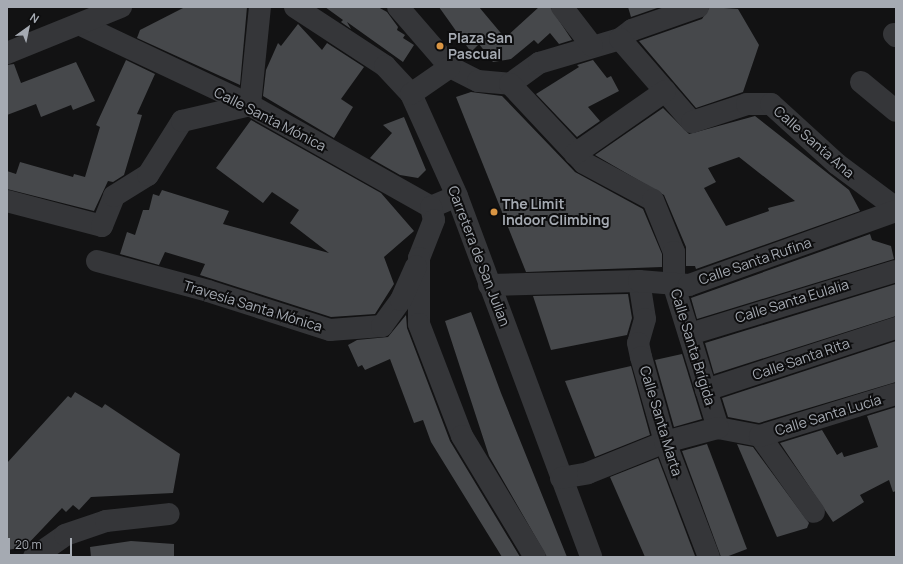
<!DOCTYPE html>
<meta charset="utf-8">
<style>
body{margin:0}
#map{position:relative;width:903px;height:564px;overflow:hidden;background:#121213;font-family:Manrope,sans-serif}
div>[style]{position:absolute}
.building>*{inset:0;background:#46484b}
.minor>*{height:22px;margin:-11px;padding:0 11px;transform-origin:11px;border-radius:11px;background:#353639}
.dots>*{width:11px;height:11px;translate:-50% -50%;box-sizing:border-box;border:2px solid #0d0d0e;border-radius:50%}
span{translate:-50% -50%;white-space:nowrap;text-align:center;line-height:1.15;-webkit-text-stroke:4px #0d0d0e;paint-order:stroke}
.poi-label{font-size:14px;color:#a5aab2;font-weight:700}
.left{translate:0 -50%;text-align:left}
.street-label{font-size:14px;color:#a5aab2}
.frame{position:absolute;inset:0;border:8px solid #a5aab2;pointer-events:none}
.north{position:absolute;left:8px;top:8px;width:40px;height:40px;-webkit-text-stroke:3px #0d0d0e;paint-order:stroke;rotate:33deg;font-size:11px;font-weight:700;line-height:16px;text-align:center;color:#a5aab2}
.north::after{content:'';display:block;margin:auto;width:14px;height:18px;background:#a5aab2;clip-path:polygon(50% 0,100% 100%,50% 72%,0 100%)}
.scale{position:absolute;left:8px;top:538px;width:64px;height:18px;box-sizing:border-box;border:2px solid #a5aab2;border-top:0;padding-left:5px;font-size:12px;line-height:14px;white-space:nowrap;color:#a5aab2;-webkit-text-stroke:3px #0d0d0e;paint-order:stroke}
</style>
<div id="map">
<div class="building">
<i style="clip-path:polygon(185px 7px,247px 7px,240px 85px,137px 38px,140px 30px)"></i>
<i style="clip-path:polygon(325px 7px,378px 7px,387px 12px,398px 27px,397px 30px,405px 35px,403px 38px,414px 45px,403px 62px,347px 22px,351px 29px,341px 22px,343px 20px)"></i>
<i style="clip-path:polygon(439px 7px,479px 7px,505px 38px,539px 7px,550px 7px,572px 40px,559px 44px,550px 33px,538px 44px,534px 40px,511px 59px,493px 62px,479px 44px,471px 52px)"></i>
<i style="clip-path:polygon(628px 7px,660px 7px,631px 17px)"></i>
<i style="clip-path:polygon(710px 7px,738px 9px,759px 45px,743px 92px,696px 108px,639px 41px,702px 19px)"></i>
<i style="clip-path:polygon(298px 24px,322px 50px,327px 43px,364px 67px,341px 99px,353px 107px,334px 138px,263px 96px,266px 70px,278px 43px,281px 46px)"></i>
<i style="clip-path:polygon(126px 60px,155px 74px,137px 114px,142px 115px,124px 175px,113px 182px,108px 181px,94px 211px,7px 189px,7px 171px,16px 174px,20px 162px,73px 177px,74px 174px,85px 177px,100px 127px,96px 125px)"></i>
<i style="clip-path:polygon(593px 60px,607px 78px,611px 76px,619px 91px,588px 107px,600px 121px,577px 137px,536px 94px,579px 67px,577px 65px)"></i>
<i style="clip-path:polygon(76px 62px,95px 101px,73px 110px,71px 105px,41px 117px,36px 104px,7px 115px,7px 65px,14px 64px,21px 83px)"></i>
<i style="clip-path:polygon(471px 92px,502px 96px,575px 172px,643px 209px,662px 254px,662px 267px,526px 272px,456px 97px)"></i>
<i style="clip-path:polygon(evenodd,663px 108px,689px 134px,755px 116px,849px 190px,860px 211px,696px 269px,695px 266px,686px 266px,686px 247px,664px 195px,595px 155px,663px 108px,739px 157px,795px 201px,768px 208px,769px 211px,726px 226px,704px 188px,716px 182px,708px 168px,739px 157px)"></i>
<i style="clip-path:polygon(404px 117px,426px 170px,418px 178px,400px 175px,370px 158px,392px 133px,383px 125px)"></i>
<i style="clip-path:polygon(251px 120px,381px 193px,414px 231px,384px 257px,394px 284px,375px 314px,331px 317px,200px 275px,205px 264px,165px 252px,159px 265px,120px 254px,127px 232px,135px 235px,143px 210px,149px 210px,153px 194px,159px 196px,162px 190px,229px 211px,223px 224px,329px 253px,290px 223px,299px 210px,272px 192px,263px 203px,216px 168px)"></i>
<i style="clip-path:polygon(870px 234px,872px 240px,891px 246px,894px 259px,697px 319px,691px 298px)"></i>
<i style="clip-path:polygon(896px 284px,896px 316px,714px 374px,705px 343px)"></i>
<i style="clip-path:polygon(628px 294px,632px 318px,627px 335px,551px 350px,533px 296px)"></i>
<i style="clip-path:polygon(471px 312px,501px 393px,567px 557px,547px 557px,489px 456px,445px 321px)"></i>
<i style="clip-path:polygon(406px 315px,407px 328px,450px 441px,520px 557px,502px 557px,431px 442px,423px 420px,414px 423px,390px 359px,365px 370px,362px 365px,358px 367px,348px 345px,357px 340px,388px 337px)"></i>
<i style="clip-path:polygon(896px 341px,896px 382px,759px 423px,728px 417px,722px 398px)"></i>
<i style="clip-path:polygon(682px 354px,702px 419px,674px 427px,655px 360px)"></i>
<i style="clip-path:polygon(631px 366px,650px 435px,595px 457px,565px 381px)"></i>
<i style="clip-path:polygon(75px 392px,102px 408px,105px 404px,180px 454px,173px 493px,91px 497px,79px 510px,73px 505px,66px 512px,62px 508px,25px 547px,7px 550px,7px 463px,68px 396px,71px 398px)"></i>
<i style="clip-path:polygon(896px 407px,896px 491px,893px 492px,889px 480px,860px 495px,864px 502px,833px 522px,780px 443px,822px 430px,837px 455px,842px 452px,844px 457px,878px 447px,867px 416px)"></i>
<i style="clip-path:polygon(707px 444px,747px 549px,726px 557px,721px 557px,682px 451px)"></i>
<i style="clip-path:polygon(737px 444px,753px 447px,809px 523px,807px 528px,777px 537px)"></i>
<i style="clip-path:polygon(658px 458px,695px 556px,693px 557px,645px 557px,610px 477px)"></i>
<i style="clip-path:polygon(131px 541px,174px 544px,174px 557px,91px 557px,90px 547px)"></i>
</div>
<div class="minor">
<i style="left:295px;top:7px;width:108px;rotate:33.2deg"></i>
<i style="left:385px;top:66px;width:38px;rotate:47deg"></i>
<i style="left:411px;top:94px;width:112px;rotate:65.7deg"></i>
<i style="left:457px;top:196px;width:385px;rotate:69.6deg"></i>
<i style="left:398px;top:7px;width:79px;rotate:49.1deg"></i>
<i style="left:450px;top:67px;width:31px;rotate:27deg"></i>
<i style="left:478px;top:81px;width:32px;rotate:5deg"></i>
<i style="left:510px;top:84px;width:36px;rotate:-36deg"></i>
<i style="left:539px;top:63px;width:84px;rotate:-16.5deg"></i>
<i style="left:620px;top:39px;width:15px;rotate:-37deg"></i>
<i style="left:632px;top:30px;width:70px;rotate:-19.2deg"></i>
<i style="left:562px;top:7px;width:49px;rotate:52.4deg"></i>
<i style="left:81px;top:25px;width:187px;rotate:25.3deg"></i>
<i style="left:250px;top:105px;width:208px;rotate:29.4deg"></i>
<i style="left:431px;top:207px;width:28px;rotate:-23deg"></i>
<i style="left:894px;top:34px;width:3px;rotate:45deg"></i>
<i style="left:620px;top:39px;width:110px;rotate:49.1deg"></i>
<i style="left:692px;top:122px;width:58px;rotate:-18.1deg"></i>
<i style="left:747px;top:104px;width:24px"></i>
<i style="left:771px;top:104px;width:89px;rotate:42.3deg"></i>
<i style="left:837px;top:164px;width:74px;rotate:36.7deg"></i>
<i style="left:7px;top:53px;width:123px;rotate:-22deg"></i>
<i style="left:861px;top:82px;width:45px;rotate:39.6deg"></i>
<i style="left:510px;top:84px;width:108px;rotate:46.9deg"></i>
<i style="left:584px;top:163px;width:78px;rotate:28.2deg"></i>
<i style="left:653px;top:200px;width:56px;rotate:68deg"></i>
<i style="left:674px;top:252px;width:34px;rotate:90deg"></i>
<i style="left:674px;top:286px;width:149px;rotate:72.8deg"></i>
<i style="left:718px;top:428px;width:43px;rotate:10.8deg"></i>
<i style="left:760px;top:436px;width:93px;rotate:54.6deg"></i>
<i style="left:411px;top:94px;width:47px;rotate:-34.7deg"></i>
<i style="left:575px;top:154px;width:110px;rotate:-35deg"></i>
<i style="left:7px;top:201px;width:98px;rotate:14.7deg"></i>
<i style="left:102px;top:226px;width:32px;rotate:-68deg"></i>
<i style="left:114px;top:196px;width:40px;rotate:-32deg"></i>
<i style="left:148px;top:175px;width:64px;rotate:-57.8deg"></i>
<i style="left:182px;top:121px;width:70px;rotate:-13.2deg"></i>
<i style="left:250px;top:105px;width:99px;rotate:-84.2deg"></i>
<i style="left:431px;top:207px;width:13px;rotate:77deg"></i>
<i style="left:434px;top:220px;width:41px;rotate:111.5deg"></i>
<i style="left:419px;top:258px;width:66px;rotate:90deg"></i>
<i style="left:419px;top:324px;width:120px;rotate:69deg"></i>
<i style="left:462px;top:436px;width:141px;rotate:58.9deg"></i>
<i style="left:97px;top:261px;width:115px;rotate:15.1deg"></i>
<i style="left:208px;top:291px;width:128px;rotate:17.7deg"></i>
<i style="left:330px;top:330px;width:52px;rotate:-4.4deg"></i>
<i style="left:382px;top:326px;width:32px;rotate:-54deg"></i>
<i style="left:401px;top:300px;width:37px;rotate:-66deg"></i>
<i style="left:639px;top:281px;width:38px;rotate:81deg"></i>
<i style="left:645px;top:319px;width:25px;rotate:106deg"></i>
<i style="left:638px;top:343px;width:14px;rotate:78deg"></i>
<i style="left:641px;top:357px;width:88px;rotate:74.2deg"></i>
<i style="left:665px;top:442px;width:123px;rotate:69.1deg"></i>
<i style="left:489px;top:285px;width:150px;rotate:-1.5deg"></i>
<i style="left:639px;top:281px;width:50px;rotate:4.6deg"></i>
<i style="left:689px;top:285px;width:220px;rotate:-19.7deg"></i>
<i style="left:690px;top:334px;width:215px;rotate:-17deg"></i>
<i style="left:706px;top:390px;width:200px;rotate:-18.1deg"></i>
<i style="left:760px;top:436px;width:142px;rotate:-17.2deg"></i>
<i style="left:561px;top:478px;width:27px;rotate:-10deg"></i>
<i style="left:588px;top:473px;width:83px;rotate:-21.9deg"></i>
<i style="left:665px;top:442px;width:55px;rotate:-14.8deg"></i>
<i style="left:34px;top:557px;width:38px;rotate:-35deg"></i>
<i style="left:65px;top:535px;width:43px;rotate:-18.9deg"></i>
<i style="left:106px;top:521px;width:63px;rotate:-6.3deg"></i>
</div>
<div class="dots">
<i style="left:440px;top:46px;background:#d99543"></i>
<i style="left:494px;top:212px;background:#d99543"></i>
</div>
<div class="poi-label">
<span class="left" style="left:448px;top:46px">Plaza San<br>Pascual</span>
<span class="left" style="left:502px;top:212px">The Limit<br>Indoor Climbing</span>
</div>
<div class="street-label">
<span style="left:270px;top:119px;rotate:27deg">Calle Santa Mónica</span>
<span style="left:814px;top:142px;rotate:41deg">Calle Santa Ana</span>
<span style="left:479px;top:256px;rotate:69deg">Carretera de San Julian</span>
<span style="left:755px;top:261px;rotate:-19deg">Calle Santa Rufina</span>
<span style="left:792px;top:301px;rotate:-17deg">Calle Santa Eulalia</span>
<span style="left:253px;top:306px;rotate:17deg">Travesía Santa Mónica</span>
<span style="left:693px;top:347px;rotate:73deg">Calle Santa Brígida</span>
<span style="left:801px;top:359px;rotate:-19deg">Calle Santa Rita</span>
<span style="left:828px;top:415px;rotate:-17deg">Calle Santa Lucía</span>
<span style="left:661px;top:421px;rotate:73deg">Calle Santa Marta</span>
</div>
<div class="frame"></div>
<div class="north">N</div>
<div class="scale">20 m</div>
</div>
